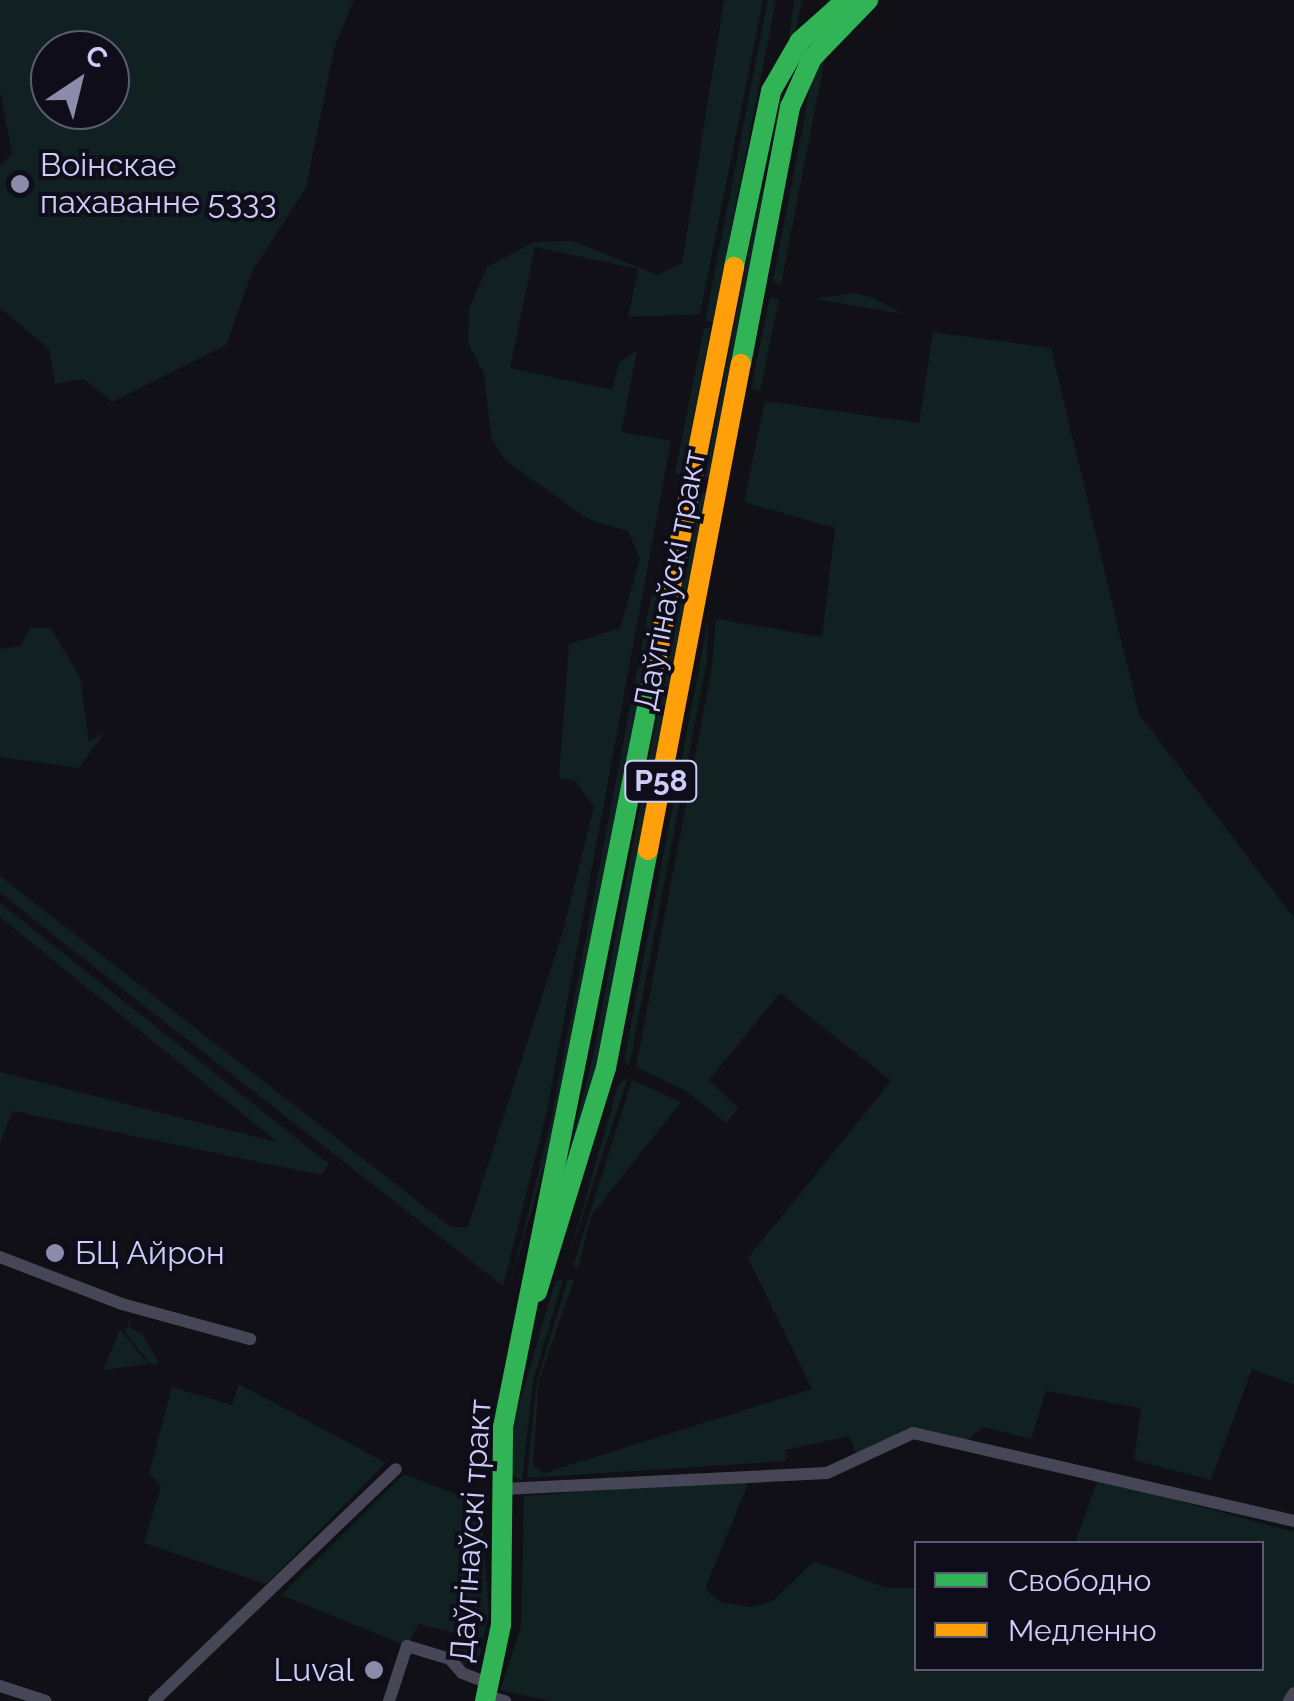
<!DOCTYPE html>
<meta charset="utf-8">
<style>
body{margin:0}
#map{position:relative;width:1294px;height:1701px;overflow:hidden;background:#111017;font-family:Raleway,sans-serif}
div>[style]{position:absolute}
.green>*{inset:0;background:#112021}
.street>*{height:12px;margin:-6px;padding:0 6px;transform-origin:6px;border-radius:6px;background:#464657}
.fast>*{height:20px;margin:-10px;padding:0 10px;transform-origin:10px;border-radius:10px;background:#30b455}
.slow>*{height:20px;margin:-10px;padding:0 10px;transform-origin:10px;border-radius:10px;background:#ff9f0a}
.dots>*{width:28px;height:28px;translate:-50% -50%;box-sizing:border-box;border:5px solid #0f0d1a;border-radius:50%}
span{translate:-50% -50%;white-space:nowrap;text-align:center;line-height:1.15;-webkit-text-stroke:8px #0f0d1a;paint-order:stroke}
.shield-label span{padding:2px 8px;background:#0f0d1a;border:2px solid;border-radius:8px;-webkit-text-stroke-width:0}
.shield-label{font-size:30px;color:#cfcdf8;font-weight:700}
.poi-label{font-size:32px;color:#cfcdf8}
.left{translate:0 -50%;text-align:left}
.right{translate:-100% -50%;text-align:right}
.street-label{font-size:32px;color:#cfcdf8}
.legend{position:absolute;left:914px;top:1541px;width:350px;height:130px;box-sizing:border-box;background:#0f0d1a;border:2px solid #5c5a73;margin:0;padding:12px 18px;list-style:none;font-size:30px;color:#cfcdf8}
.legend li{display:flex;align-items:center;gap:20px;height:50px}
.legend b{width:50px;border:2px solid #5c5a73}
.north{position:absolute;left:30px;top:30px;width:100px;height:100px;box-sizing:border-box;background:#0f0d1a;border:2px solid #5c5a73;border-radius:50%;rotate:35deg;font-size:28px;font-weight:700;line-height:40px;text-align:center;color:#cfcdf8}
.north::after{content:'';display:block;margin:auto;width:35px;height:45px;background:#8c8ba9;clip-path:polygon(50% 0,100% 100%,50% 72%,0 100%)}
</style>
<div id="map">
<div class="green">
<i style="clip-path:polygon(evenodd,0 0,354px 0,334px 49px,306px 188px,253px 270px,226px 345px,112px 402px,84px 379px,55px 384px,49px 349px,0 308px,0 165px,12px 154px,0 91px,0 0,50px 50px,110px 50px,110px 110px,50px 110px,50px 50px)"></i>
<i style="clip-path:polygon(724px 0,763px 0,700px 314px,628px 317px,638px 269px,535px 247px,510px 368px,612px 390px,619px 362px,637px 351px,621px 432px,671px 441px,547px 1111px,503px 1286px,52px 934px,0 892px,0 876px,420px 1203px,451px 1227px,468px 1227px,563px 931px,594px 807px,576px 782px,559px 777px,569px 644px,620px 628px,640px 559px,628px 531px,588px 519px,505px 460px,491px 437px,484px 374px,468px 342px,469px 309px,487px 267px,534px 242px,573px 241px,657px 275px,682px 263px)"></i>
<i style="clip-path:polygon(768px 0,776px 0,713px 322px,705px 321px)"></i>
<i style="clip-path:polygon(794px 0,802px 0,766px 174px,784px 75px)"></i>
<i style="clip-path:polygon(827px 0,836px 0,781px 285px,773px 281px)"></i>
<i style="clip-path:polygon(765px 187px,713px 479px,704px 478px,760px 194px)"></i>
<i style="clip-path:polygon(855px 293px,874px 298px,903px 314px,815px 299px)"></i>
<i style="clip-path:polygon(770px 297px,779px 299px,760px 391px,751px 389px)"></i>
<i style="clip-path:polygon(704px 328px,711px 328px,683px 475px,675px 473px)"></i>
<i style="clip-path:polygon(933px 332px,1051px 348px,1139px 714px,1294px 918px,1294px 1385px,1252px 1369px,1211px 1480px,1134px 1460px,1141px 1408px,1046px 1391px,1031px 1439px,984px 1427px,959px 1446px,913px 1433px,856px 1455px,850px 1436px,785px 1450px,786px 1461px,527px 1478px,537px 1381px,568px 1279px,574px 1280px,539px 1380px,533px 1465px,544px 1473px,812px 1389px,748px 1258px,891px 1081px,780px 993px,709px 1080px,738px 1108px,726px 1123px,686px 1091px,636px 1067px,712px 667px,716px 619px,822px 637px,835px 528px,744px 502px,765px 401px,919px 423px)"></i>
<i style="clip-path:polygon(699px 493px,707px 493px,602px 1049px,541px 1262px,593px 1056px)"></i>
<i style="clip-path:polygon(652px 592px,659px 593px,553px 1135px,510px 1287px,551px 1120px)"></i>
<i style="clip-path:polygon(708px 621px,707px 660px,629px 1067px,624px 1060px)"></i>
<i style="clip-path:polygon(30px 628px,51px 628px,80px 677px,89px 741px,105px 732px,79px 768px,0 757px,0 649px,21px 646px)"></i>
<i style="clip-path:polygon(0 903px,329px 1164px,321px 1175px,13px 1111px,0 1142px,0 1072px,277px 1142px,0 917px)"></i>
<i style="clip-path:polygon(628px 1078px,603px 1153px,567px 1264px,618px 1085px)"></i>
<i style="clip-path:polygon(632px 1080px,681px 1102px,591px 1216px,578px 1268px,573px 1266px)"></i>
<i style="clip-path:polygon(563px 1279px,533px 1381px,522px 1481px,510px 1472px,513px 1424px,555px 1282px)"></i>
<i style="clip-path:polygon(130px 1317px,129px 1327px,143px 1335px,159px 1363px,150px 1364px,125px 1332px)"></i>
<i style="clip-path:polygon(120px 1329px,148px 1364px,103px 1370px)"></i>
<i style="clip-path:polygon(239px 1384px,386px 1463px,266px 1584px,144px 1543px,161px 1486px,149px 1474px,172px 1387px,232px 1405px)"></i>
<i style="clip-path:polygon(404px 1474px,481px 1504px,489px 1612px,479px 1660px,468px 1666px,455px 1659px,458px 1634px,419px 1624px,407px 1646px,281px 1595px)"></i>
<i style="clip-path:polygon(750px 1479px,705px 1589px,722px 1603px,752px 1607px,773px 1601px,814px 1561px,887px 1588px,916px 1588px,916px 1668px,1262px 1668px,1262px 1544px,1075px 1543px,1098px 1479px,1294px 1532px,1294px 1701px,550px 1701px,500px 1690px,521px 1627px,524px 1496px)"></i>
</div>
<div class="street">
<i style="left:0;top:1257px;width:131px;rotate:21.1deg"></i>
<i style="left:122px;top:1304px;width:133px;rotate:15.3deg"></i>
<i style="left:501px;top:1489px;width:326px;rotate:-2.8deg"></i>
<i style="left:827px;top:1473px;width:95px;rotate:-24.9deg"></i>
<i style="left:913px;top:1433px;width:391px;rotate:13deg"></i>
<i style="left:0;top:1686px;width:48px;rotate:18.1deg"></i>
<i style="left:487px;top:1696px;width:19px;rotate:16deg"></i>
<i style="left:154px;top:1701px;width:335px;rotate:-43.8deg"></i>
<i style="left:389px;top:1701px;width:58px;rotate:-71.9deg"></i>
<i style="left:407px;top:1646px;width:45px;rotate:16.8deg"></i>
<i style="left:450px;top:1659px;width:18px;rotate:49deg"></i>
<i style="left:462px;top:1673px;width:30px;rotate:21deg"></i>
<i style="left:1289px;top:1701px;width:9px;rotate:-58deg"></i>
</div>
<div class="fast">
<i style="left:734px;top:267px;width:180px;rotate:-78.1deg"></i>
<i style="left:771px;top:91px;width:58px;rotate:-59.9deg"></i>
<i style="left:800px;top:41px;width:62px;rotate:-41.7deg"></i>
<i style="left:741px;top:364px;width:262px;rotate:-79.2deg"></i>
<i style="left:790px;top:107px;width:54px;rotate:-65.8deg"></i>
<i style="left:812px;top:58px;width:81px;rotate:-46deg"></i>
<i style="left:537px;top:1292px;width:234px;rotate:-72.9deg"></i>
<i style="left:606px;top:1068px;width:222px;rotate:-79.1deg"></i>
<i style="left:485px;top:1701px;width:78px;rotate:-78.1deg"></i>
<i style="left:501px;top:1625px;width:198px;rotate:-89.4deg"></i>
<i style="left:503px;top:1427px;width:770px;rotate:-78.69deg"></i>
</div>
<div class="slow">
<i style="left:654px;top:672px;width:413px;rotate:-78.8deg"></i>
<i style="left:648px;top:850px;width:495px;rotate:-79.2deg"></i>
</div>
<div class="dots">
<i style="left:20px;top:184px;background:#8c8ba9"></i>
<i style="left:55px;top:1253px;background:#8c8ba9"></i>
<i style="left:374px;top:1670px;background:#8c8ba9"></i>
</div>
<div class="shield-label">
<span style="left:661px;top:781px">Р58</span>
</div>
<div class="poi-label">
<span class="left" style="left:40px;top:184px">Воінскае<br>пахаванне 5333</span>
<span class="left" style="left:75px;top:1253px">БЦ Айрон</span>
<span class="right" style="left:354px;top:1670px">Luval</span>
</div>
<div class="street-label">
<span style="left:670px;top:580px;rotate:-79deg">Даўгінаўскі тракт</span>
<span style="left:471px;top:1531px;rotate:-86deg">Даўгінаўскі тракт</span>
</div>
<ul class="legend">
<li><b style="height:12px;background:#30b455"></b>Свободно</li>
<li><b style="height:12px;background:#ff9f0a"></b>Медленно</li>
</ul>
<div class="north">С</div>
</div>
